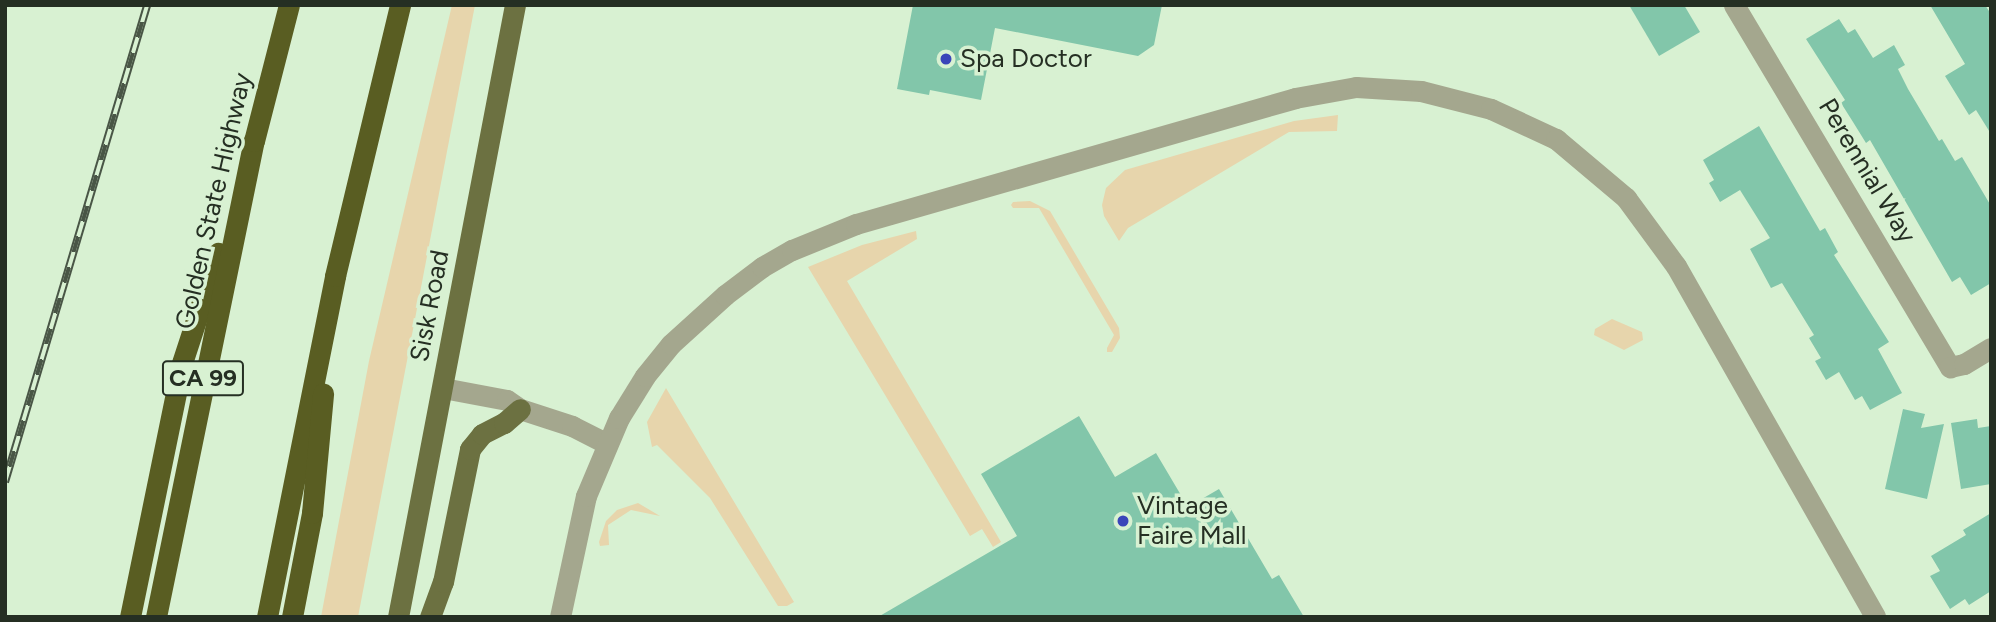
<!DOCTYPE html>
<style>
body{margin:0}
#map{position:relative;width:1996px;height:622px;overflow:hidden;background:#d8f1d2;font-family:Figtree,sans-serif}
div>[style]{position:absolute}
.green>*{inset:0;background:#e7d5ac}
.building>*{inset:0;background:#82c6aa}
.minor>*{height:21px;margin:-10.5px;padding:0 10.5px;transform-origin:10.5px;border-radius:10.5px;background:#a4a78e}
.major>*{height:21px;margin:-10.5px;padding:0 10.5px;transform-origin:10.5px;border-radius:10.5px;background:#6c7141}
.highway>*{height:21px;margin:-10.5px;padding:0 10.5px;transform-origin:10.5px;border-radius:10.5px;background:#595d22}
.rail>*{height:8px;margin-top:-4px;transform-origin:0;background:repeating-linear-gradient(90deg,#d8f1d2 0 16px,#495646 0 32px);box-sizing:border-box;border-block:2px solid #495646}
.dots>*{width:19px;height:19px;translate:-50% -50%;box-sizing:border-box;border:4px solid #d8f1d2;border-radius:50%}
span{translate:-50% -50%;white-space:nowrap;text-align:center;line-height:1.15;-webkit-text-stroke:7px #d8f1d2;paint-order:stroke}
.shield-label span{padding:2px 5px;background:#d8f1d2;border:2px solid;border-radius:5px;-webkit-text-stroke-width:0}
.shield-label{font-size:24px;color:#252f23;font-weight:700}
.poi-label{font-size:26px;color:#252f23}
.left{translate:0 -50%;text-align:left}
.street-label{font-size:26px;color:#252f23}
.frame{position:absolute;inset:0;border:7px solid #252f23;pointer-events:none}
</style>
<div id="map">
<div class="green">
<i style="clip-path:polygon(452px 5px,475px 5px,358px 617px,321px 617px,369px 361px)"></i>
<i style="clip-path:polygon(1338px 115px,1337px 131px,1289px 132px,1128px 228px,1119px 241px,1104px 216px,1102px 205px,1106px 188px,1125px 170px,1294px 121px)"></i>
<i style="clip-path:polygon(1030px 201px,1050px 211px,1119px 328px,1120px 338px,1112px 352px,1107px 352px,1107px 348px,1114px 335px,1039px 208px,1013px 208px,1011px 205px,1013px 202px)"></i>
<i style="clip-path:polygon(916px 231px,917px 239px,847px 281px,1001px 542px,993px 547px,982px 529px,970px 536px,808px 267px,862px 245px)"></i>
<i style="clip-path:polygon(1612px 319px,1642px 332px,1643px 340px,1624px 350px,1594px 335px,1595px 329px)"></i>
<i style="clip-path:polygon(666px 388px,794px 602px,787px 606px,778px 606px,710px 498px,657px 445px,652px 447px,647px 422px)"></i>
<i style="clip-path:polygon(638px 503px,660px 516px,631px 510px,608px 525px,609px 545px,600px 546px,599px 542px,606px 521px,617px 510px)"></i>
</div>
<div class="building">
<i style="clip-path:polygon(913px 5px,1162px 5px,1154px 45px,1138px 56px,995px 28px,981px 100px,930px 90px,929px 95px,897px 89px)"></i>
<i style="clip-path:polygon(1629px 5px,1684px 5px,1700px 32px,1659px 56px)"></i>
<i style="clip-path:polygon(1930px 5px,1985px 5px,1991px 14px,1991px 134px,1976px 110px,1969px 115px,1945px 76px,1965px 64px)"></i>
<i style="clip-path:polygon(1839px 19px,1848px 33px,1855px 29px,1873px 58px,1894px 45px,1905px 65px,1898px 69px,1908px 89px,1939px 141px,1942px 139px,1955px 161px,1962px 157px,1991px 206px,1991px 283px,1971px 295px,1960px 277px,1952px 282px,1870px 140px,1866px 143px,1853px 122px,1841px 103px,1845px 100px,1806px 39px)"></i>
<i style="clip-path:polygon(1759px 126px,1820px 231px,1825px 228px,1838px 252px,1834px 255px,1889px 342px,1878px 349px,1902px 393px,1870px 410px,1862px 396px,1855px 400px,1839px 372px,1826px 380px,1815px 361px,1821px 358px,1809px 338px,1814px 335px,1782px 283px,1771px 288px,1750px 249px,1770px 238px,1740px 190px,1720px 202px,1709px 183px,1714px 180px,1703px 160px)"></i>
<i style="clip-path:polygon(1903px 409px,1925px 414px,1921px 428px,1944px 424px,1927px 499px,1885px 489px)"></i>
<i style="clip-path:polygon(1079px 416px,1115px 477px,1156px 453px,1188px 507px,1219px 489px,1272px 579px,1279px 575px,1304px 617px,878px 617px,1017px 536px,981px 474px)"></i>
<i style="clip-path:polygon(1977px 419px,1978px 428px,1991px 426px,1991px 484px,1961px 489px,1951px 423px)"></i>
<i style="clip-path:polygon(1991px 513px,1991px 591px,1969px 605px,1965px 599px,1950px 609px,1930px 576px,1940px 571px,1931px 556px,1966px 535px,1963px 530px)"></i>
</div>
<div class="minor">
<i style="left:1734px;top:5px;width:422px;rotate:59.2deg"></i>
<i style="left:1950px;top:367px;width:14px;rotate:-12deg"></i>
<i style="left:1964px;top:364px;width:31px;rotate:-31deg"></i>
<i style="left:443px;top:388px;width:65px;rotate:10.6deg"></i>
<i style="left:507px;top:400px;width:16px;rotate:35deg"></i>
<i style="left:520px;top:409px;width:55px;rotate:18.1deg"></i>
<i style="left:572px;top:426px;width:39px;rotate:27deg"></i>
<i style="left:560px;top:617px;width:124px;rotate:-77.9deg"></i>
<i style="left:586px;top:496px;width:85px;rotate:-67.1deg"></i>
<i style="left:619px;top:418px;width:49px;rotate:-58.2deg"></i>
<i style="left:645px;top:376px;width:41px;rotate:-50.9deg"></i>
<i style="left:671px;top:344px;width:73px;rotate:-42.2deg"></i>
<i style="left:725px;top:295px;width:46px;rotate:-37.1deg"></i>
<i style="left:762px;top:267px;width:34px;rotate:-30deg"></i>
<i style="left:792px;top:250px;width:69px;rotate:-22.1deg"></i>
<i style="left:856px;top:224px;width:457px;rotate:-16deg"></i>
<i style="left:1295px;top:98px;width:62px;rotate:-10.2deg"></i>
<i style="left:1356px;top:87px;width:65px;rotate:3.5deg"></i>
<i style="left:1421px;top:91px;width:72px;rotate:14.4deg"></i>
<i style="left:1491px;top:109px;width:72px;rotate:24.8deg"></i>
<i style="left:1556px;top:139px;width:92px;rotate:40.1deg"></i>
<i style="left:1626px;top:198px;width:84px;rotate:53.7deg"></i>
<i style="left:1676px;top:266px;width:403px;rotate:60.4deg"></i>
</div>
<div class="major">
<i style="left:398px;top:617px;width:623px;rotate:-79.18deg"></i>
<i style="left:430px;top:617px;width:37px;rotate:-70deg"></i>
<i style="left:443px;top:582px;width:136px;rotate:-78.5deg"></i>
<i style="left:470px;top:449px;width:19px;rotate:-51deg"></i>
<i style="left:482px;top:434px;width:25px;rotate:-27deg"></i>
<i style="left:504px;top:423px;width:21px;rotate:-41deg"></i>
</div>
<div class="highway">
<i style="left:130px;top:617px;width:259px;rotate:-78.4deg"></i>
<i style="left:182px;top:363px;width:116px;rotate:-71.9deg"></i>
<i style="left:156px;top:617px;width:486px;rotate:-78.4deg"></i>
<i style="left:254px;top:141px;width:140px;rotate:-75.6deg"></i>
<i style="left:267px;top:617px;width:348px;rotate:-78.7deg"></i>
<i style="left:335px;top:276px;width:279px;rotate:-76.5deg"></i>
<i style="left:292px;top:617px;width:106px;rotate:-79.1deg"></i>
<i style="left:312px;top:513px;width:120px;rotate:-84.7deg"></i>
</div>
<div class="rail">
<i style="left:5px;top:482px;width:498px;rotate:-73.4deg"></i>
</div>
<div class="dots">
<i style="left:946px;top:59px;background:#3a45b9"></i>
<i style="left:1123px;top:521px;background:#3a45b9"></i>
</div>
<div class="shield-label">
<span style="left:203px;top:378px">CA 99</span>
</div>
<div class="poi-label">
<span class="left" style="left:960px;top:59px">Spa Doctor</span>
<span class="left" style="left:1137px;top:521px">Vintage<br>Faire Mall</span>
</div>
<div class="street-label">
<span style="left:1867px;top:171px;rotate:59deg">Perennial Way</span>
<span style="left:214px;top:201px;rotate:-77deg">Golden State Highway</span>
<span style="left:430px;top:306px;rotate:-79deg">Sisk Road</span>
</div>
<div class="frame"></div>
</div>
